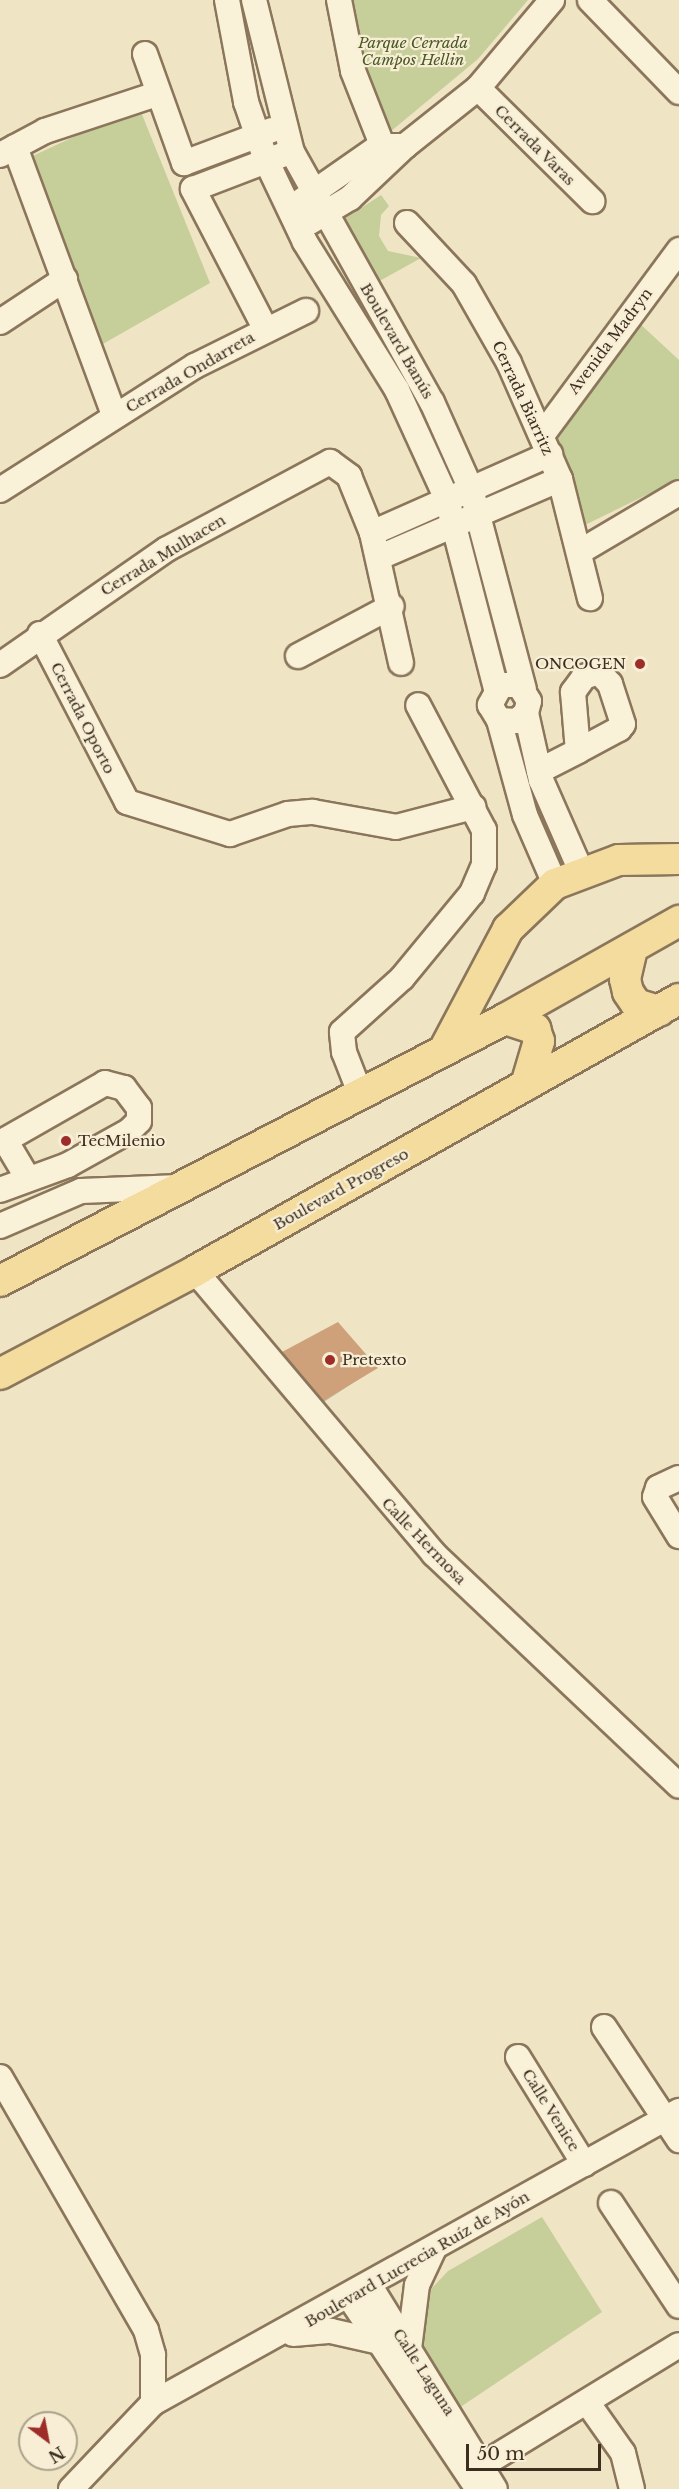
<!DOCTYPE html>
<meta charset="utf-8">
<style>
body{margin:0}
#map{position:relative;width:679px;height:2489px;overflow:hidden;background:#efe5c5;font-family:"Libre Baskerville",serif}
div>[style]{position:absolute}
.green>*{inset:0;background:#c6ce99}
.shadow>*{inset:0;background:#0003}
.building>*{inset:0;background:#cea17a}
.roads{filter:drop-shadow(2px 0 #8b765b) drop-shadow(-2px 0 #8b765b) drop-shadow(0 2px #8b765b) drop-shadow(0 -2px #8b765b)}
.minor>*{height:24px;margin:-12px;padding:0 12px;transform-origin:12px;border-radius:12px;background:#faf1d9}
.major>*{height:30px;margin:-15px;padding:0 15px;transform-origin:15px;border-radius:15px;background:#f3dc9d}
.dots>*{width:16px;height:16px;translate:-50% -50%;box-sizing:border-box;border:3px solid #f7eed5;border-radius:50%}
span{translate:-50% -50%;white-space:nowrap;text-align:center;line-height:1.15;-webkit-text-stroke:4.5px #f7eed5;paint-order:stroke}
.park-label{font-size:15px;color:#495825;font-style:italic}
.street-label{font-size:15px;color:#3b2e1f}
.poi-label{font-size:15px;color:#3b2e1f}
.right{translate:-100% -50%;text-align:right}
.left{translate:0 -50%;text-align:left}
.north{position:absolute;left:18px;top:2411px;width:60px;height:60px;box-sizing:border-box;background:#f7eed5;border:2px solid #aca18c;border-radius:50%;rotate:148deg;font-size:16px;font-weight:700;line-height:24px;text-align:center;color:#3b2e1f}
.north::after{content:'';display:block;margin:auto;width:21px;height:27px;background:#9c2d29;clip-path:polygon(50% 0,100% 100%,50% 72%,0 100%)}
.scale{position:absolute;left:466px;top:2444px;width:135px;height:27px;box-sizing:border-box;border:3px solid #3b2e1f;border-top:0;padding-left:8px;font-size:18px;line-height:21px;white-space:nowrap;color:#3b2e1f;-webkit-text-stroke:4px #f7eed5;paint-order:stroke}
</style>
<div id="map">
<div class="green">
<i style="clip-path:polygon(350px 0,528px 0,478px 59px,390px 132px,364px 68px)"></i>
<i style="clip-path:polygon(141px 112px,210px 283px,94px 349px,24px 160px,110px 120px)"></i>
<i style="clip-path:polygon(381px 195px,389px 206px,381px 215px,379px 236px,388px 251px,421px 258px,376px 283px,335px 225px)"></i>
<i style="clip-path:polygon(638px 322px,679px 360px,679px 479px,585px 525px,555px 443px)"></i>
<i style="clip-path:polygon(542px 2217px,602px 2312px,459px 2408px,420px 2344px,419px 2322px,432px 2288px,448px 2271px)"></i>
</div>
<div class="shadow">
<i style="clip-path:polygon(338px 1324px,376px 1368px,316px 1407px,276px 1361px)"></i>
</div>
<div class="building">
<i style="clip-path:polygon(338px 1322px,378px 1368px,323px 1401px,282px 1352px)"></i>
</div>
<div class="roads">
<div class="minor">
<i style="left:227px;top:0;width:104px;rotate:79.4deg"></i>
<i style="left:246px;top:102px;width:61px;rotate:71deg"></i>
<i style="left:266px;top:160px;width:91px;rotate:64.6deg"></i>
<i style="left:305px;top:242px;width:174px;rotate:58.1deg"></i>
<i style="left:397px;top:390px;width:120px;rotate:65.4deg"></i>
<i style="left:447px;top:499px;width:195px;rotate:75.5deg"></i>
<i style="left:254px;top:0;width:157px;rotate:76deg"></i>
<i style="left:292px;top:152px;width:287px;rotate:60.8deg"></i>
<i style="left:432px;top:402px;width:95px;rotate:65.9deg"></i>
<i style="left:471px;top:489px;width:207px;rotate:75.2deg"></i>
<i style="left:339px;top:0;width:72px;rotate:78.8deg"></i>
<i style="left:353px;top:71px;width:96px;rotate:68.5deg"></i>
<i style="left:590px;top:0;width:128px;rotate:45.9deg"></i>
<i style="left:145px;top:54px;width:116px;rotate:70.3deg"></i>
<i style="left:184px;top:163px;width:94px;rotate:-20.6deg"></i>
<i style="left:478px;top:88px;width:161px;rotate:44.7deg"></i>
<i style="left:405px;top:146px;width:93px;rotate:-38.5deg"></i>
<i style="left:478px;top:88px;width:115px;rotate:-49.9deg"></i>
<i style="left:15px;top:147px;width:286px;rotate:69.7deg"></i>
<i style="left:0;top:155px;width:51px;rotate:-28.1deg"></i>
<i style="left:45px;top:131px;width:118px;rotate:-18.3deg"></i>
<i style="left:301px;top:201px;width:96px;rotate:-34.8deg"></i>
<i style="left:380px;top:146px;width:25px"></i>
<i style="left:405px;top:146px;width:76px;rotate:136.6deg"></i>
<i style="left:350px;top:198px;width:47px;rotate:149deg"></i>
<i style="left:407px;top:223px;width:83px;rotate:46.9deg"></i>
<i style="left:464px;top:284px;width:91px;rotate:60.3deg"></i>
<i style="left:509px;top:363px;width:127px;rotate:66.3deg"></i>
<i style="left:560px;top:479px;width:123px;rotate:75.9deg"></i>
<i style="left:0;top:322px;width:78px;rotate:-33.5deg"></i>
<i style="left:265px;top:328px;width:157px;rotate:-117.4deg"></i>
<i style="left:193px;top:189px;width:95px;rotate:-20.9deg"></i>
<i style="left:543px;top:434px;width:229px;rotate:-53.5deg"></i>
<i style="left:0;top:490px;width:231px;rotate:-32.5deg"></i>
<i style="left:195px;top:366px;width:124px;rotate:-26.4deg"></i>
<i style="left:372px;top:533px;width:195px;rotate:-23.9deg"></i>
<i style="left:581px;top:551px;width:114px;rotate:-30.6deg"></i>
<i style="left:380px;top:557px;width:196px;rotate:-23.4deg"></i>
<i style="left:40px;top:634px;width:189px;rotate:62.6deg"></i>
<i style="left:127px;top:802px;width:108px;rotate:17.3deg"></i>
<i style="left:230px;top:834px;width:61px;rotate:-19deg"></i>
<i style="left:288px;top:814px;width:25px;rotate:-5deg"></i>
<i style="left:313px;top:812px;width:84px;rotate:10.2deg"></i>
<i style="left:396px;top:827px;width:80px;rotate:-14.6deg"></i>
<i style="left:298px;top:656px;width:106px;rotate:-28deg"></i>
<i style="left:0;top:665px;width:203px;rotate:-34.8deg"></i>
<i style="left:167px;top:549px;width:185px;rotate:-28.1deg"></i>
<i style="left:330px;top:462px;width:24px;rotate:36deg"></i>
<i style="left:349px;top:476px;width:61px;rotate:68deg"></i>
<i style="left:372px;top:533px;width:133px;rotate:77.4deg"></i>
<i style="left:526px;top:713px;width:69px;rotate:77.4deg"></i>
<i style="left:541px;top:780px;width:99px;rotate:66.3deg"></i>
<i style="left:499px;top:720px;width:18px;rotate:3deg"></i>
<i style="left:517px;top:721px;width:12px;rotate:-42deg"></i>
<i style="left:526px;top:713px;width:12px;rotate:-76deg"></i>
<i style="left:529px;top:701px;width:19px;rotate:-122deg"></i>
<i style="left:519px;top:685px;width:18px;rotate:180deg"></i>
<i style="left:501px;top:685px;width:23px;rotate:119deg"></i>
<i style="left:490px;top:705px;width:17px;rotate:59deg"></i>
<i style="left:499px;top:720px;width:98px;rotate:74.7deg"></i>
<i style="left:525px;top:815px;width:75px;rotate:66.5deg"></i>
<i style="left:539px;top:771px;width:44px;rotate:-27.1deg"></i>
<i style="left:578px;top:751px;width:47px;rotate:-28.2deg"></i>
<i style="left:619px;top:729px;width:6px;rotate:-51deg"></i>
<i style="left:623px;top:724px;width:42px;rotate:-108deg"></i>
<i style="left:610px;top:684px;width:16px;rotate:-133deg"></i>
<i style="left:599px;top:672px;width:16px;rotate:162deg"></i>
<i style="left:584px;top:677px;width:19px;rotate:126deg"></i>
<i style="left:573px;top:692px;width:59px;rotate:85.2deg"></i>
<i style="left:360px;top:1093px;width:44px;rotate:-111.3deg"></i>
<i style="left:344px;top:1052px;width:20px;rotate:-96deg"></i>
<i style="left:342px;top:1032px;width:81px;rotate:-42deg"></i>
<i style="left:402px;top:978px;width:110px;rotate:-50.5deg"></i>
<i style="left:472px;top:893px;width:30px;rotate:-67deg"></i>
<i style="left:484px;top:865px;width:35px;rotate:-90deg"></i>
<i style="left:484px;top:830px;width:141px;rotate:-117.8deg"></i>
<i style="left:5px;top:1140px;width:43px;rotate:59.3deg"></i>
<i style="left:0;top:1143px;width:121px;rotate:-29.7deg"></i>
<i style="left:105px;top:1083px;width:20px;rotate:15deg"></i>
<i style="left:124px;top:1088px;width:25px;rotate:53deg"></i>
<i style="left:139px;top:1108px;width:13px;rotate:90deg"></i>
<i style="left:139px;top:1121px;width:14px;rotate:135deg"></i>
<i style="left:129px;top:1131px;width:70px;rotate:150.9deg"></i>
<i style="left:68px;top:1165px;width:72px;rotate:159.8deg"></i>
<i style="left:0;top:1226px;width:88px;rotate:-23.4deg"></i>
<i style="left:81px;top:1191px;width:98px;rotate:-2.3deg"></i>
<i style="left:195px;top:1271px;width:370px;rotate:49.8deg"></i>
<i style="left:434px;top:1554px;width:337px;rotate:43.4deg"></i>
<i style="left:679px;top:1478px;width:23px;rotate:155deg"></i>
<i style="left:658px;top:1488px;width:9px;rotate:108deg"></i>
<i style="left:655px;top:1497px;width:46px;rotate:58.4deg"></i>
<i style="left:604px;top:2027px;width:136px;rotate:56.4deg"></i>
<i style="left:518px;top:2057px;width:126px;rotate:58.3deg"></i>
<i style="left:0;top:2077px;width:292px;rotate:60deg"></i>
<i style="left:146px;top:2330px;width:26px;rotate:74deg"></i>
<i style="left:153px;top:2355px;width:48px;rotate:90deg"></i>
<i style="left:153px;top:2403px;width:119px;rotate:133.6deg"></i>
<i style="left:611px;top:2203px;width:123px;rotate:56.6deg"></i>
<i style="left:370px;top:2286px;width:238px;rotate:58.4deg"></i>
<i style="left:350px;top:2298px;width:230px;rotate:56.2deg"></i>
<i style="left:293px;top:2334px;width:38px;rotate:-5deg"></i>
<i style="left:331px;top:2331px;width:50px;rotate:12.7deg"></i>
<i style="left:409px;top:2349px;width:64px;rotate:-82.9deg"></i>
<i style="left:417px;top:2285px;width:40px;rotate:-65deg"></i>
<i style="left:587px;top:2402px;width:62px;rotate:54.8deg"></i>
<i style="left:623px;top:2453px;width:37px;rotate:76deg"></i>
<i style="left:153px;top:2403px;width:602px;rotate:-29.04deg"></i>
<i style="left:484px;top:2464px;width:228px;rotate:-31.4deg"></i>
</div>
<div class="major">
<i style="left:632px;top:949px;width:31px;rotate:103deg"></i>
<i style="left:625px;top:979px;width:13px;rotate:77deg"></i>
<i style="left:628px;top:992px;width:14px;rotate:56deg"></i>
<i style="left:636px;top:1004px;width:24px;rotate:17deg"></i>
<i style="left:505px;top:1019px;width:32px;rotate:18deg"></i>
<i style="left:535px;top:1029px;width:13px;rotate:72deg"></i>
<i style="left:539px;top:1041px;width:46px;rotate:106.5deg"></i>
<i style="left:444px;top:1050px;width:137px;rotate:-62.1deg"></i>
<i style="left:508px;top:929px;width:65px;rotate:-43.8deg"></i>
<i style="left:555px;top:884px;width:68px;rotate:-20.6deg"></i>
<i style="left:619px;top:860px;width:60px;rotate:-1deg"></i>
<i style="left:0;top:1281px;width:569px;rotate:-27.42deg"></i>
<i style="left:505px;top:1019px;width:200px;rotate:-29.4deg"></i>
<i style="left:0;top:1374px;width:221px;rotate:-27.8deg"></i>
<i style="left:195px;top:1271px;width:555px;rotate:-29.34deg"></i>
</div>
</div>
<div class="dots">
<i style="left:640px;top:664px;background:#9c2d29"></i>
<i style="left:66px;top:1141px;background:#9c2d29"></i>
<i style="left:330px;top:1360px;background:#9c2d29"></i>
</div>
<div class="park-label">
<span style="left:413px;top:51px">Parque Cerrada<br>Campos Hellin</span>
</div>
<div class="street-label">
<span style="left:535px;top:145px;rotate:45deg">Cerrada Varas</span>
<span style="left:397px;top:341px;rotate:60deg">Boulevard Banús</span>
<span style="left:610px;top:341px;rotate:-53deg">Avenida Madryn</span>
<span style="left:190px;top:372px;rotate:-30deg">Cerrada Ondarreta</span>
<span style="left:523px;top:398px;rotate:65deg">Cerrada Biarritz</span>
<span style="left:163px;top:555px;rotate:-31deg">Cerrada Mulhacen</span>
<span style="left:83px;top:718px;rotate:63deg">Cerrada Oporto</span>
<span style="left:341px;top:1189px;rotate:-29deg">Boulevard Progreso</span>
<span style="left:424px;top:1541px;rotate:46deg">Calle Hermosa</span>
<span style="left:551px;top:2110px;rotate:58deg">Calle Venice</span>
<span style="left:417px;top:2259px;rotate:-30deg">Boulevard Lucrecia Ruíz de Ayón</span>
<span style="left:424px;top:2372px;rotate:57deg">Calle Laguna</span>
</div>
<div class="poi-label">
<span class="right" style="left:626px;top:664px">ONCOGEN</span>
<span class="left" style="left:78px;top:1141px">TecMilenio</span>
<span class="left" style="left:342px;top:1360px">Pretexto</span>
</div>
<div class="north">N</div>
<div class="scale">50 m</div>
</div>
